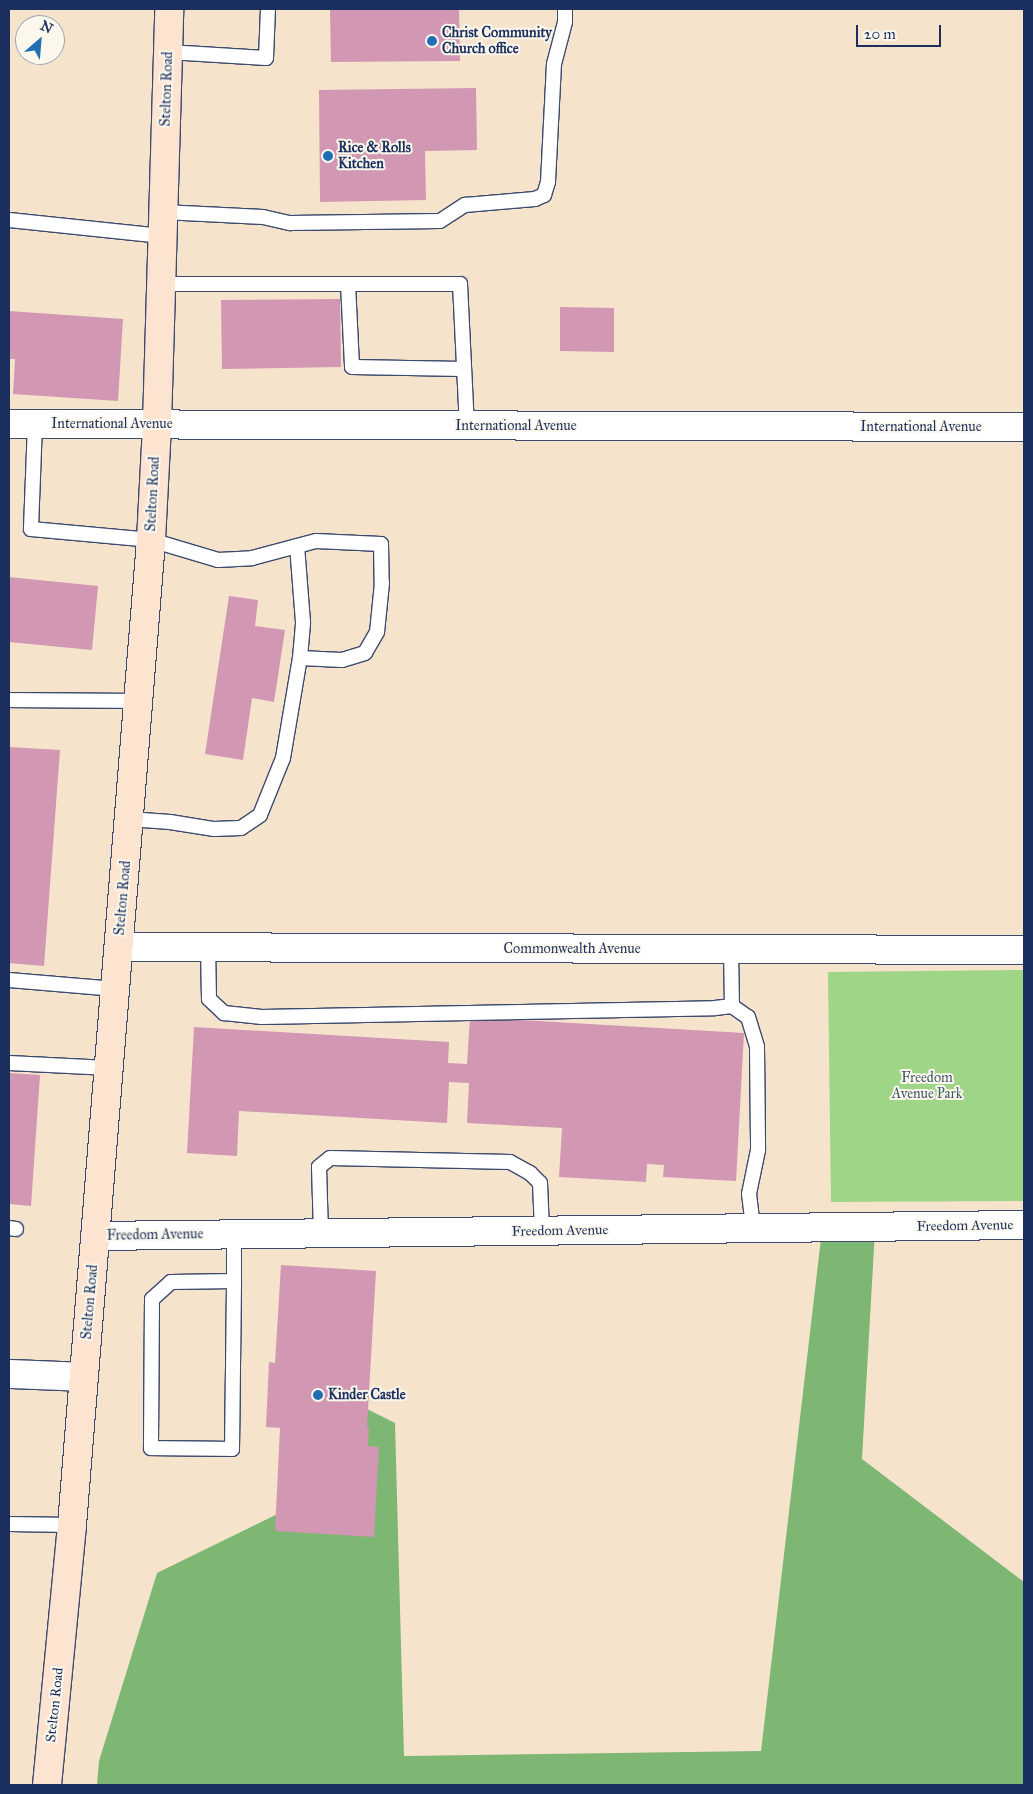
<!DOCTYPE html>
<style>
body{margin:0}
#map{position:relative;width:1033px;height:1794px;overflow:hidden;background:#f6e3cc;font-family:"IM FELL Great Primer",serif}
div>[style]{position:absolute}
.green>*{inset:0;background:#9ed587}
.forest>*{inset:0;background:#7eb674}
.building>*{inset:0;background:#d197b3}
.roads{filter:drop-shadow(1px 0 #3c4a6e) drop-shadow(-1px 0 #3c4a6e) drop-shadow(0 1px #3c4a6e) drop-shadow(0 -1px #3c4a6e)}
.lane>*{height:14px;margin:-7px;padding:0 7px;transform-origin:7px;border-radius:7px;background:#fff}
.street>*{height:28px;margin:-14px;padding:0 14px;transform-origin:14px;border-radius:14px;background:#fff}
.secondary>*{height:28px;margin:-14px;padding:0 14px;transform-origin:14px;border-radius:14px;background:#fde4d0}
.dots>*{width:14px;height:14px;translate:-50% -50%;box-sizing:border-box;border:2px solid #fbf7ec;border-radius:50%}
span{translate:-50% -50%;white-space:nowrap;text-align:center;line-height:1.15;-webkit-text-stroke:4px #fbf7ec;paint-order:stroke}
.poi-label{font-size:14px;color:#1b2f5e;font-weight:700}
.left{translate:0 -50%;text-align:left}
.street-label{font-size:14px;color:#1b2f5e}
.park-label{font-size:14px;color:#3c5868}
.frame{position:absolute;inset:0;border:10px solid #1b2f5e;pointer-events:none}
.north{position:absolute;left:15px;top:15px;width:50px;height:50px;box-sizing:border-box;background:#fbf7ec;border:1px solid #a1a7b3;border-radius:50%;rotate:27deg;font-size:14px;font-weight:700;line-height:20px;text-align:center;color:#1b2f5e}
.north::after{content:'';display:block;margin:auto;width:18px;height:22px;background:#1f6fb2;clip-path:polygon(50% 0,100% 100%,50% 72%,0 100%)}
.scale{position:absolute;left:856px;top:25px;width:85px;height:22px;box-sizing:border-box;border:2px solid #1b2f5e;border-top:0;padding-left:6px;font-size:15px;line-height:18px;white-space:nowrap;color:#1b2f5e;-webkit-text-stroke:4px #fbf7ec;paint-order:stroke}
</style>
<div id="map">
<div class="green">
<i style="clip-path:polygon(1024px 970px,1024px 1201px,831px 1202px,828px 972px)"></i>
</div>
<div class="forest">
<i style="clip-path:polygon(822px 1230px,875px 1230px,862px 1459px,1024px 1582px,1024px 1785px,97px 1785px,99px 1761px,157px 1573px,308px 1499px,357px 1404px,395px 1423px,404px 1756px,761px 1751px)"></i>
</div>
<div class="building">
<i style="clip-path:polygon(330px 9px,459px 9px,460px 61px,331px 62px)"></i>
<i style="clip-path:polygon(476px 88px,477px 150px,425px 151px,426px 200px,320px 202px,319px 90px)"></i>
<i style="clip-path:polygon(340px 299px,341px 367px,222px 369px,221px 300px)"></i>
<i style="clip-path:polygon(560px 307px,614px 308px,614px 352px,560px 351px)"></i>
<i style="clip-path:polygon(9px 311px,123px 319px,118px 401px,13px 394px,15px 359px,9px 359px)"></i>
<i style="clip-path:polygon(9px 577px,98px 586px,92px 650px,9px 642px)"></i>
<i style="clip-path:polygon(229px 596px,258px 600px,255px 626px,285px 630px,274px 702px,252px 698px,243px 760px,205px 754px)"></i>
<i style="clip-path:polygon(9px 747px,60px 750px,44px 966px,9px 963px)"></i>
<i style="clip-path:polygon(470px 1017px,744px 1033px,736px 1181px,663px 1177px,664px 1165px,647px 1164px,646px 1182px,559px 1177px,562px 1128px,467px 1123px,469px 1083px,449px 1082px,447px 1123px,239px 1111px,237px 1156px,187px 1153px,194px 1027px,449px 1042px,448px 1063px,467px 1064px)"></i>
<i style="clip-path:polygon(9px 1073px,40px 1075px,31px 1206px,9px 1204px)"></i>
<i style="clip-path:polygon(281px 1265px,376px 1271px,367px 1427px,369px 1427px,368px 1446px,379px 1447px,374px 1537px,275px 1531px,280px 1428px,266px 1427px,269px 1362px,275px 1363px)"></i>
</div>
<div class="roads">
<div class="lane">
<i style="left:168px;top:52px;width:98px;rotate:3.5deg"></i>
<i style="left:266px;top:58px;width:49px;rotate:-87.7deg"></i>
<i style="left:163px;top:212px;width:100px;rotate:2.9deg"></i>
<i style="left:263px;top:217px;width:28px;rotate:13deg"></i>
<i style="left:290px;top:223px;width:150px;rotate:-0.8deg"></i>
<i style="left:440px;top:221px;width:30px;rotate:-33deg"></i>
<i style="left:465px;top:205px;width:70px;rotate:-4.9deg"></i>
<i style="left:535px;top:199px;width:10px;rotate:-24deg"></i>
<i style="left:544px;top:195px;width:14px;rotate:-73deg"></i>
<i style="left:548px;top:182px;width:118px;rotate:-87.1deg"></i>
<i style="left:554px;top:64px;width:43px;rotate:-75.3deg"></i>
<i style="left:565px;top:22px;width:13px;rotate:-90deg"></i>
<i style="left:9px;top:220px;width:154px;rotate:6deg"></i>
<i style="left:161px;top:284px;width:299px"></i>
<i style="left:460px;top:284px;width:141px;rotate:87.2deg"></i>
<i style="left:348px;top:284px;width:83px;rotate:87.2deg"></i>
<i style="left:352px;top:367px;width:112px;rotate:1deg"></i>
<i style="left:35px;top:424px;width:105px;rotate:92.2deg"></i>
<i style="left:31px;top:529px;width:121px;rotate:5.2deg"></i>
<i style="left:151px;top:540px;width:70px;rotate:16.6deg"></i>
<i style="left:218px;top:560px;width:34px;rotate:-3deg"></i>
<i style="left:252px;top:558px;width:66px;rotate:-14.9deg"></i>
<i style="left:316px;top:541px;width:65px;rotate:2.6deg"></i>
<i style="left:381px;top:544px;width:39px;rotate:89deg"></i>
<i style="left:382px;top:583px;width:49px;rotate:95.8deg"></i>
<i style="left:377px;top:632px;width:24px;rotate:120deg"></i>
<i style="left:365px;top:653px;width:24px;rotate:163deg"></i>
<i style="left:342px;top:660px;width:42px;rotate:-177.3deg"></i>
<i style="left:9px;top:700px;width:129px;rotate:0.4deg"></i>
<i style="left:129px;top:819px;width:41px;rotate:4.2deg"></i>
<i style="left:170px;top:822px;width:45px;rotate:9deg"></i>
<i style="left:214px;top:829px;width:27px;rotate:-2deg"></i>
<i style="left:241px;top:828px;width:23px;rotate:-34deg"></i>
<i style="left:260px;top:815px;width:61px;rotate:-68deg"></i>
<i style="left:283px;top:758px;width:101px;rotate:-80.4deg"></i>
<i style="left:300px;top:658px;width:36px;rotate:-85deg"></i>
<i style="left:303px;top:622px;width:76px;rotate:-94.5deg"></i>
<i style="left:208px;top:947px;width:52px;rotate:88.9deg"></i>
<i style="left:209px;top:999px;width:21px;rotate:43deg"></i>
<i style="left:224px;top:1013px;width:38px;rotate:6deg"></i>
<i style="left:262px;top:1017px;width:453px;rotate:-1.1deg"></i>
<i style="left:715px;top:1008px;width:17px;rotate:-7deg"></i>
<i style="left:732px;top:1006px;width:19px;rotate:35deg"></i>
<i style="left:748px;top:1017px;width:31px;rotate:73deg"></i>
<i style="left:757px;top:1047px;width:103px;rotate:89.4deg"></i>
<i style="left:758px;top:1150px;width:45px;rotate:101.6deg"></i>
<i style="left:749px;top:1194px;width:34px;rotate:83deg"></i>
<i style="left:731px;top:949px;width:57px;rotate:89deg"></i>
<i style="left:9px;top:980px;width:107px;rotate:4.8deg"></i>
<i style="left:9px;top:1063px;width:100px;rotate:2.9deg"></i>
<i style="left:9px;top:1228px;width:7px;rotate:8deg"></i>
<i style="left:321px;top:1234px;width:67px;rotate:-91.7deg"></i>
<i style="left:319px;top:1167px;width:14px;rotate:-39deg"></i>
<i style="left:330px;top:1158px;width:180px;rotate:1.3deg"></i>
<i style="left:510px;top:1162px;width:23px;rotate:29deg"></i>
<i style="left:530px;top:1173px;width:14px;rotate:45deg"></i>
<i style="left:540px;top:1183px;width:48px;rotate:87.6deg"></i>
<i style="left:234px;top:1281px;width:63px;rotate:179.1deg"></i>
<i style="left:171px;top:1282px;width:25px;rotate:138deg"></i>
<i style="left:152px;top:1299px;width:149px;rotate:90.4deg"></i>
<i style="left:151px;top:1448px;width:81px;rotate:0.7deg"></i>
<i style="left:232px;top:1449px;width:168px;rotate:-89.3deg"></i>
<i style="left:234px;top:1281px;width:47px;rotate:-90deg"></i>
<i style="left:9px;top:1524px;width:63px;rotate:0.9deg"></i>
</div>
<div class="street">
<i style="left:9px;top:424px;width:1015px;rotate:0.17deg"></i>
<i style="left:119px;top:947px;width:905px;rotate:0.19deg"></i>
<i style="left:95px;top:1236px;width:929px;rotate:-0.68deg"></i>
<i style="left:9px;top:1374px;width:75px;rotate:2.3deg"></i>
</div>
<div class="secondary">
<i style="left:47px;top:1785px;width:261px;rotate:-84.5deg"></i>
<i style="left:72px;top:1525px;width:988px;rotate:-85.41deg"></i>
<i style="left:151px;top:540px;width:116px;rotate:-87deg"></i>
<i style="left:157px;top:424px;width:415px;rotate:-88.3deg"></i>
</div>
</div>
<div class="dots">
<i style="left:432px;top:41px;background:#1f6fb2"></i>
<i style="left:328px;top:156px;background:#1f6fb2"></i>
<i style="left:318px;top:1395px;background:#1f6fb2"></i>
</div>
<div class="poi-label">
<span class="left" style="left:442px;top:41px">Christ Community<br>Church office</span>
<span class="left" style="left:338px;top:156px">Rice &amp; Rolls<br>Kitchen</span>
<span class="left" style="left:328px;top:1395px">Kinder Castle</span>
</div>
<div class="street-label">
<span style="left:167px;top:89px;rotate:-88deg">Stelton Road</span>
<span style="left:112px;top:424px">International Avenue</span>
<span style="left:516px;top:426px">International Avenue</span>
<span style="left:921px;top:427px">International Avenue</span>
<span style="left:153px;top:494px;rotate:-87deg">Stelton Road</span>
<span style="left:123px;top:898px;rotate:-85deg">Stelton Road</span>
<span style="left:572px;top:949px">Commonwealth Avenue</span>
<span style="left:965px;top:1226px;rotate:-1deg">Freedom Avenue</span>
<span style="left:560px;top:1231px;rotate:-1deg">Freedom Avenue</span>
<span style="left:155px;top:1235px;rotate:-1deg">Freedom Avenue</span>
<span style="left:90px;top:1302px;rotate:-85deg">Stelton Road</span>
<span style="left:55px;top:1705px;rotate:-84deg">Stelton Road</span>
</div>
<div class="park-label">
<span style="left:927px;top:1086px">Freedom<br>Avenue Park</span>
</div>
<div class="frame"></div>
<div class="north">N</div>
<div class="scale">20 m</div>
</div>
